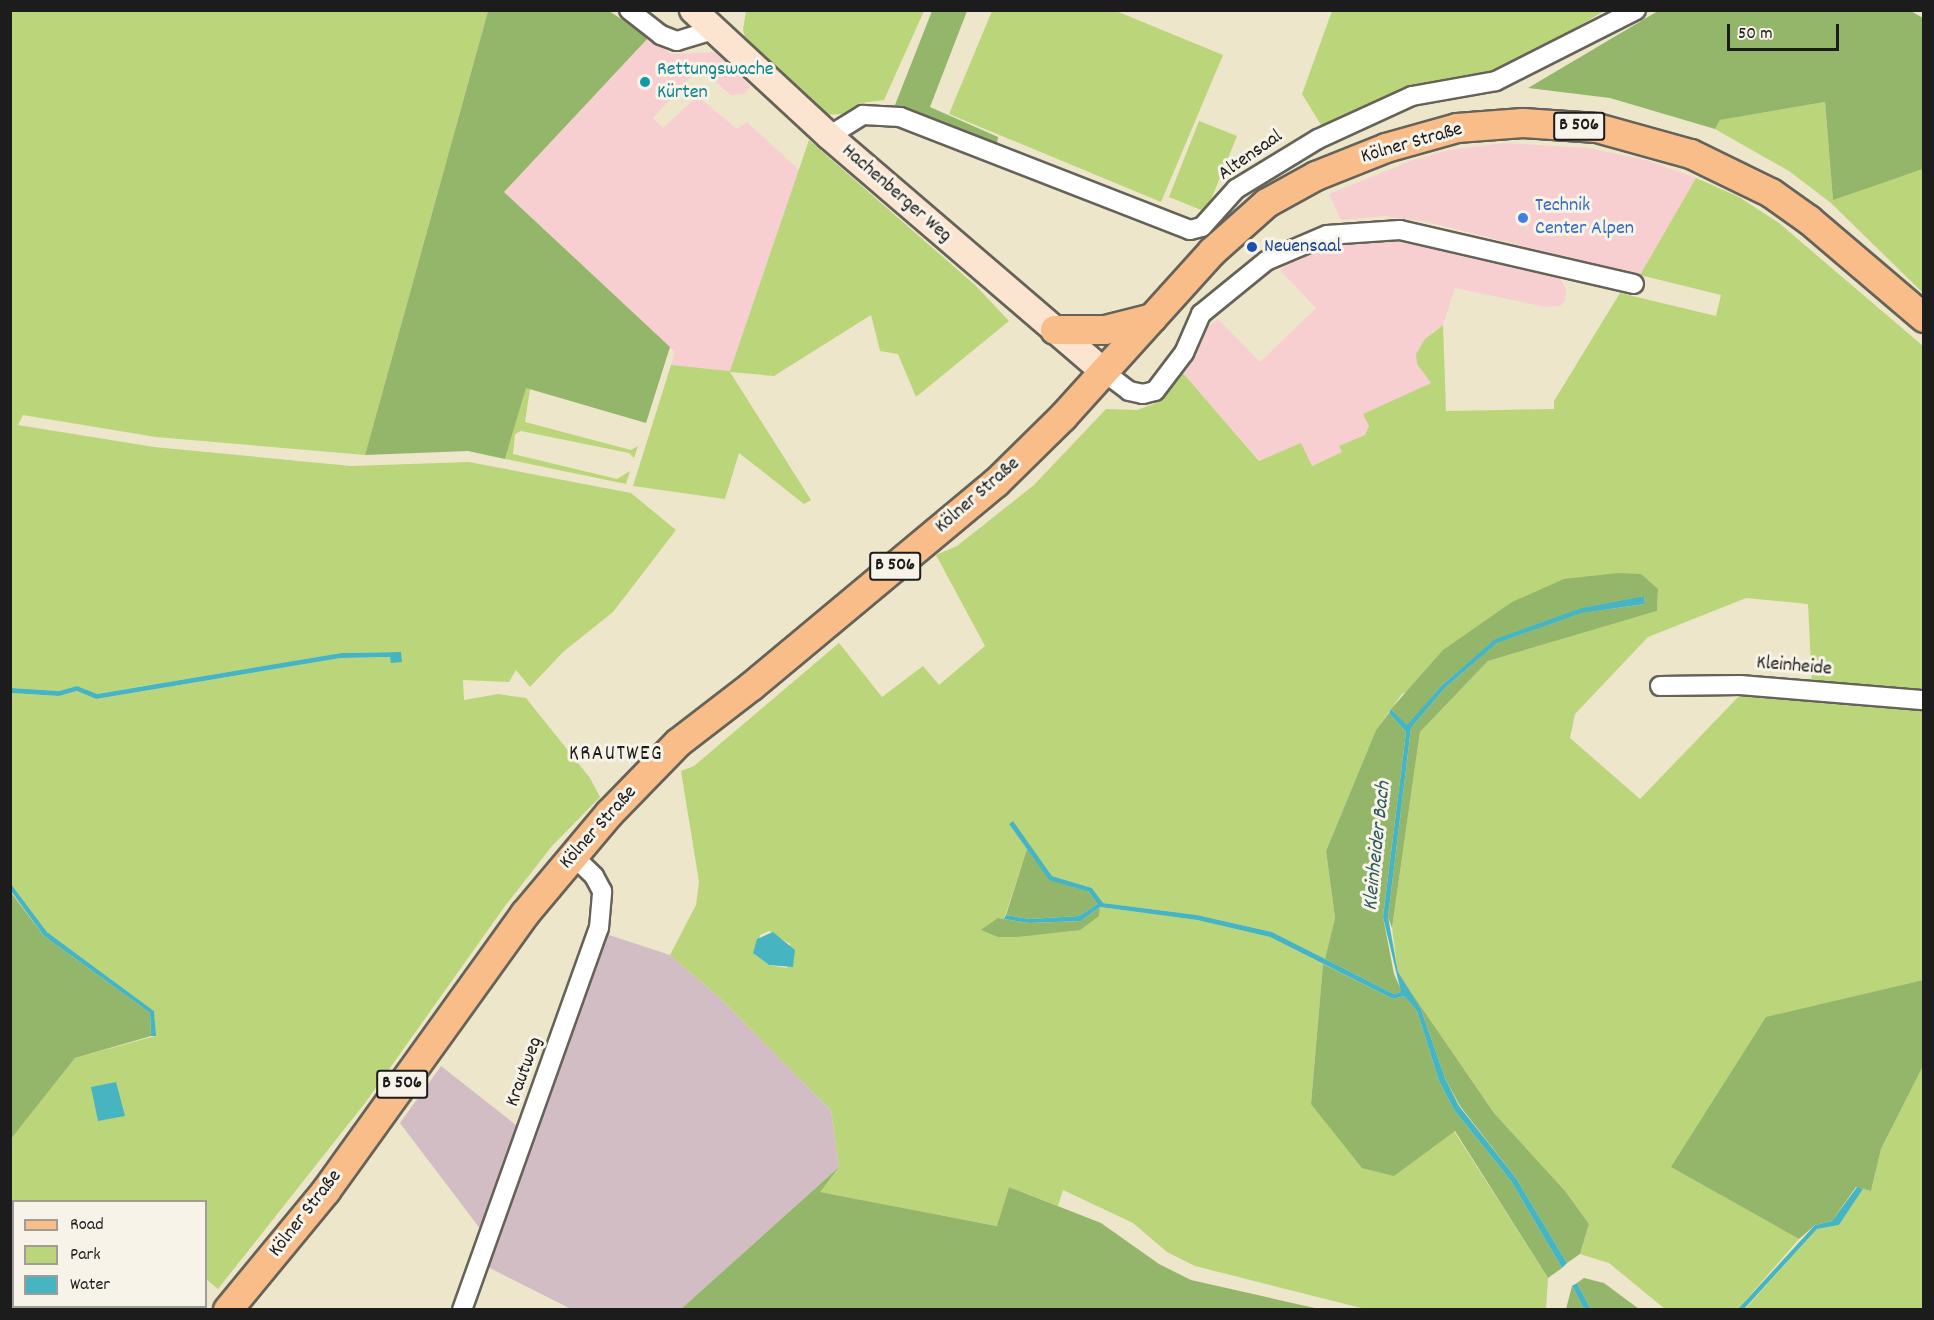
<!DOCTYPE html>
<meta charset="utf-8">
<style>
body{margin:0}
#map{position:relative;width:1934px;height:1320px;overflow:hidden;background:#ede6cb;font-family:Dekko,sans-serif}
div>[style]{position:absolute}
.built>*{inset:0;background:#f7cfd0}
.industrial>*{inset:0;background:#d2bdc5}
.green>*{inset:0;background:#bbd57a}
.forest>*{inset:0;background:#94b66a}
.water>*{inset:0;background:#47b5c1}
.roads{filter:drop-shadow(2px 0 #656359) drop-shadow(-2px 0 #656359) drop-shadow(0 2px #656359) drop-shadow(0 -2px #656359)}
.street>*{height:18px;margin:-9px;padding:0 9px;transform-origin:9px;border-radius:9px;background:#fff}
.secondary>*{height:26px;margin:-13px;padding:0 13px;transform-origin:13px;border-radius:13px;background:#fce5d0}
.primary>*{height:28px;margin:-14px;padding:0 14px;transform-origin:14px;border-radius:14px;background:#f8bd89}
.dots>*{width:16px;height:16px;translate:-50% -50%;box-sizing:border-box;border:3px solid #f7f3e8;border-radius:50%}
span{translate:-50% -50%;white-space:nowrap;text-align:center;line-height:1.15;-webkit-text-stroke:6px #f7f3e8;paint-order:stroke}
.shield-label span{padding:2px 4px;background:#f7f3e8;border:2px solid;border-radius:4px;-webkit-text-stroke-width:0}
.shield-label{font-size:18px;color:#1c1c1c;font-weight:700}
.culture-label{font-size:20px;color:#0d838f}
.left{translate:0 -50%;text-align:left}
.street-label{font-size:20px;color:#1c1c1c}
.shop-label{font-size:20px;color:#366cbe}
.transit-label{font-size:20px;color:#164399}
.neighbourhood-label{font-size:21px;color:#1c1c1c;letter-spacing:1.5px}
.water-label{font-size:21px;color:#2d595e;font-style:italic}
.frame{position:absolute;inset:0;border:12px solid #1c1c1c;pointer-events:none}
.legend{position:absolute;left:12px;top:1200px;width:195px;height:108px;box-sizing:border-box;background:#f7f3e8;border:2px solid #9f9d96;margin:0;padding:8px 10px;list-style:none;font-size:18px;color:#1c1c1c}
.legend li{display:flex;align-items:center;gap:12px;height:30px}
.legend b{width:30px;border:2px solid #9f9d96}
.scale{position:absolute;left:1727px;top:24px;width:112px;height:27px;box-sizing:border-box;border:3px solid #1c1c1c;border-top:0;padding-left:8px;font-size:18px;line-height:21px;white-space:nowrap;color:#1c1c1c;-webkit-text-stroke:4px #f7f3e8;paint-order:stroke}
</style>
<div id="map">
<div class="built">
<i style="clip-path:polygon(649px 37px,671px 54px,715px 52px,750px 86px,744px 94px,731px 95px,699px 68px,653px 118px,663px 128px,692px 101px,701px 99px,737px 129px,747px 122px,799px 170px,730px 371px,671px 365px,675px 352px,504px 192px)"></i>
<i style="clip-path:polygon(1505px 143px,1588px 148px,1646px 160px,1696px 178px,1640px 275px,1427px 222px,1384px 216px,1341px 220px,1329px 194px,1413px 160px,1449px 150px)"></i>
<i style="clip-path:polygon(1391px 238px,1559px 277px,1566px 289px,1565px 301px,1560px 306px,1546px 307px,1455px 288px,1443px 325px,1432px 332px,1417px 364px,1431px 383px,1364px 414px,1369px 426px,1365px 435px,1340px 446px,1342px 452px,1311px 466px,1260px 461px,1182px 372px,1201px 332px,1218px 319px,1260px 362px,1316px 308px,1280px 270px,1308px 253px,1345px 242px)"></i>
</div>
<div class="industrial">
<i style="clip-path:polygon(603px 933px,670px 955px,718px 996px,831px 1110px,839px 1167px,681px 1309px,571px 1309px,486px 1266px)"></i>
<i style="clip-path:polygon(441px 1066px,521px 1129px,484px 1234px,400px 1123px)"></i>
</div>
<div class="green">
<i style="clip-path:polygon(11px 11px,488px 11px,365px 455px,156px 437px,23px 415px,18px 425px,154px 447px,351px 466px,469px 462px,631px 493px,676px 530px,613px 612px,563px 652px,530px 687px,516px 670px,509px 682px,463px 680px,464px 700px,498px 694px,526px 698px,590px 778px,600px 797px,552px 846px,505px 906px,365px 1103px,218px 1289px,206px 1279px,206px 1202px,14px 1202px,13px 1241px,11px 1235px,11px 1139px,75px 1058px,155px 1036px,154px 1011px,47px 932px,11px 884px,11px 693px,59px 696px,77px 691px,96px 699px,341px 658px,391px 657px,400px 652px,341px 653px,96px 694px,77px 686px,59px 691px,11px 688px)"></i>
<i style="clip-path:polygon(746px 11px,924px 11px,884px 100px,860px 103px,842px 114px,822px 115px,748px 48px,743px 30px)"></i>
<i style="clip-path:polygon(992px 11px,1116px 11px,1223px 55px,1161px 202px,949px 114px)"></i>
<i style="clip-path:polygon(1332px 11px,1604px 11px,1512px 66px,1323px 128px,1302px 94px)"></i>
<i style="clip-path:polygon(1825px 102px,1833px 199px,1923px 169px,1923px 293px,1831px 203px,1789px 171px,1715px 129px,1720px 120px)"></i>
<i style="clip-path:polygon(1199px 121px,1237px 136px,1206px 212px,1169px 197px)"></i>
<i style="clip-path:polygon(809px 140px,975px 285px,1009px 321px,916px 397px,898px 354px,880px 351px,871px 315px,774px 376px,730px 372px,811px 500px,804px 504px,739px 453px,725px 499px,633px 486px,671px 365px,730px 371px)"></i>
<i style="clip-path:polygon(evenodd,1696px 178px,1739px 197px,1779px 223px,1923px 346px,1923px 693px,1812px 685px,1808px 604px,1746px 598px,1648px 637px,1575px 714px,1570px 738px,1640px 799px,1742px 693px,1923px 706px,1923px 980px,1766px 1018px,1672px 1167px,1799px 1239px,1738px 1309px,1665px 1309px,1609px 1263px,1580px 1254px,1589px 1224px,1566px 1192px,1494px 1113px,1398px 973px,1392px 928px,1420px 732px,1488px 661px,1657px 611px,1658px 589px,1402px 694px,1376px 730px,1326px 851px,1335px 918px,1325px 959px,1272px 932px,1197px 915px,1103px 903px,1092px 888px,1052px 876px,1013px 822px,1010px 824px,1027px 849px,1004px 919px,998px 918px,1017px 937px,1099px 916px,1100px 907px,1197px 920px,1270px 937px,1323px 964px,1311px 1104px,1454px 1131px,1548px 1278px,1546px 1309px,1365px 1309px,1195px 1266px,1167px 1252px,1133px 1223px,1063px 1190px,1058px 1206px,1009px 1187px,998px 1226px,819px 1192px,839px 1167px,831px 1110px,718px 996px,670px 955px,696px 905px,699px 882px,681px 771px,694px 766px,839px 643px,882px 697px,923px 666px,939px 685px,985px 646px,936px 555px,957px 546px,1034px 485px,1106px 409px,1137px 410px,1154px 404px,1182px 372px,1259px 461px,1301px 443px,1312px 466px,1342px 452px,1339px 446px,1365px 435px,1369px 426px,1363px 414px,1431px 383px,1417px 364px,1416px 354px,1425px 339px,1443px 325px,1446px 411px,1554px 409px,1554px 401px,1620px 293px,1716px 316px,1721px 295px,1640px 275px,1696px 178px,769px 931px,790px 944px,787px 968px,769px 965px,757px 956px,760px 935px,769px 931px)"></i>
<i style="clip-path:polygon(526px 387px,530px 389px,525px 422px,631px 450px,638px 446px,634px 458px,629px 453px,521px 431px,515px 434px,513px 454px,617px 479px,630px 471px,626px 484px,505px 459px)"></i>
<i style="clip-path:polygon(1923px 1066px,1923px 1309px,1744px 1310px,1817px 1229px,1839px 1225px,1863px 1189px,1871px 1191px,1881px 1149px)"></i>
</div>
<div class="forest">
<i style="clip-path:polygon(488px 11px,609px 11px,649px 37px,504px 192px,670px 347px,646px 423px,526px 388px,505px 459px,468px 451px,365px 455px)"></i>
<i style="clip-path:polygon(932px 11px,967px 11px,930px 107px,998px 137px,996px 150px,895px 105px)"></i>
<i style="clip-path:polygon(1658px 11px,1909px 10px,1923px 18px,1923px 169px,1833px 200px,1825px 102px,1720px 120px,1715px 129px,1610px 98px,1528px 88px)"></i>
<i style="clip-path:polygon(1618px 573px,1641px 574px,1658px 589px,1657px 611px,1488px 661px,1420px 732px,1392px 928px,1388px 917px,1411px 728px,1445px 688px,1497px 643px,1582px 613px,1645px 604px,1644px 596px,1581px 608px,1495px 639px,1442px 685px,1407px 726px,1391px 709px,1443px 650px,1512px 602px,1564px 579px)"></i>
<i style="clip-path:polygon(1389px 713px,1406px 732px,1383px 917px,1394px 974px,1402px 992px,1394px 994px,1325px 959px,1335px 918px,1326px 851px,1376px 730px)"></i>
<i style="clip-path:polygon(1027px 849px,1049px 879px,1089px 892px,1097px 904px,1079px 916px,1030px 919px,1006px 915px)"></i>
<i style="clip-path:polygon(10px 891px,44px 936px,150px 1013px,151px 1036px,75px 1058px,11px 1139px)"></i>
<i style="clip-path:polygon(1100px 907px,1099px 916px,1080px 930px,1017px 937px,998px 937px,981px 930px,998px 918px,1029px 923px,1081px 921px)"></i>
<i style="clip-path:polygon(1323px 964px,1393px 999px,1404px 996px,1417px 1011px,1439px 1081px,1454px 1110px,1511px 1181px,1562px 1268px,1548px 1278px,1455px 1131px,1394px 1176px,1362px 1168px,1311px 1104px)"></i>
<i style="clip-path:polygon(1398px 973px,1494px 1113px,1566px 1192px,1589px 1224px,1580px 1254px,1567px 1263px,1516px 1178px,1460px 1106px,1445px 1078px,1421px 1009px)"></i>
<i style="clip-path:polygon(1923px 980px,1923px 1066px,1881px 1149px,1871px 1191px,1856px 1187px,1832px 1221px,1815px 1225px,1799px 1239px,1671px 1167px,1766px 1017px)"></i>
<i style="clip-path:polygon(839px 1167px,820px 1192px,997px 1226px,1009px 1187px,1101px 1223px,1159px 1264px,1191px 1280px,1319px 1309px,681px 1309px)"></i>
<i style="clip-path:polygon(1584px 1278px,1604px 1283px,1639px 1309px,1591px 1309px,1577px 1283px)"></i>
<i style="clip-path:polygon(1572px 1286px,1584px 1309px,1566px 1309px)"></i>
</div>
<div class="water">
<i style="clip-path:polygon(1644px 596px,1645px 604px,1582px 613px,1497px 643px,1445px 688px,1411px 728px,1388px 917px,1398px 972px,1421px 1009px,1445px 1078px,1459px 1106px,1516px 1178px,1567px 1263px,1562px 1268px,1511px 1181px,1454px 1110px,1439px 1081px,1417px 1011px,1404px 996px,1393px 999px,1270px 937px,1197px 920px,1100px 907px,1081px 921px,1029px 923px,1004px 919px,1006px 915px,1030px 919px,1079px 916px,1097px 904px,1089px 892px,1049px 880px,1009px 824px,1013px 821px,1052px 876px,1092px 888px,1103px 903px,1197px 915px,1272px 932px,1394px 994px,1401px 992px,1383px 917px,1406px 732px,1389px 713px,1391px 709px,1407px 725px,1442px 685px,1495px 639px,1581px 608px)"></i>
<i style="clip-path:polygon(401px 652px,402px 662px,391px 663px,390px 657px,341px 658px,96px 699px,77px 691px,59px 696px,11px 693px,11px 688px,59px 691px,77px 686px,97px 694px,341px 653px)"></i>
<i style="clip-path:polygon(11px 884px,47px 932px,154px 1011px,156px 1036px,151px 1036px,150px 1013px,44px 936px,11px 891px)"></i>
<i style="clip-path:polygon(773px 932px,795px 950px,793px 967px,769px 965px,753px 953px,757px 939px)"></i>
<i style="clip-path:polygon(116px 1082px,125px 1116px,98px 1121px,91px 1087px)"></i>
<i style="clip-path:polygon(1857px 1187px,1863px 1189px,1839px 1225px,1817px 1229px,1744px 1309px,1738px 1309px,1815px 1225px,1832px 1221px)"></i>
<i style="clip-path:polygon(1577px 1283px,1591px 1309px,1584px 1309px,1572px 1286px)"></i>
</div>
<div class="roads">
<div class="street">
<i style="left:629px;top:10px;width:41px;rotate:38deg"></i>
<i style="left:661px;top:35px;width:17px;rotate:21deg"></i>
<i style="left:677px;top:41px;width:39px;rotate:-17deg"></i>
<i style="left:829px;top:136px;width:40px;rotate:-32deg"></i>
<i style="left:863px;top:115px;width:37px;rotate:3deg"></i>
<i style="left:900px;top:117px;width:311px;rotate:21.3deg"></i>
<i style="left:1190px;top:230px;width:12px;rotate:-14deg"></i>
<i style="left:1202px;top:227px;width:51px;rotate:-48.2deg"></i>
<i style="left:1236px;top:189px;width:96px;rotate:-31.4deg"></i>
<i style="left:1318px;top:139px;width:103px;rotate:-24.6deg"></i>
<i style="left:1412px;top:96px;width:85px;rotate:-10.1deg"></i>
<i style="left:1496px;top:81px;width:157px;rotate:-26.9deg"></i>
<i style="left:1104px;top:372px;width:31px;rotate:37deg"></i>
<i style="left:1129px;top:391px;width:14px;rotate:12deg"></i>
<i style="left:1143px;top:394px;width:12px;rotate:-14deg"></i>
<i style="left:1155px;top:391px;width:48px;rotate:-52.7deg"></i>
<i style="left:1184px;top:353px;width:43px;rotate:-66.4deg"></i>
<i style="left:1201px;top:314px;width:84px;rotate:-39.2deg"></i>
<i style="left:1266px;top:261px;width:66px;rotate:-23.1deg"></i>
<i style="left:1327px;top:235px;width:73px;rotate:-3.9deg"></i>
<i style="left:1400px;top:230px;width:240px;rotate:13deg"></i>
<i style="left:1660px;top:686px;width:80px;rotate:-0.7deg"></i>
<i style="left:1740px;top:685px;width:185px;rotate:4.7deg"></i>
<i style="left:462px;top:1310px;width:406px;rotate:-70.3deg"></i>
<i style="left:599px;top:928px;width:37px;rotate:-85deg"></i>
<i style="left:602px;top:891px;width:17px;rotate:-118deg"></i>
<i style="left:594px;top:876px;width:29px;rotate:-136deg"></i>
</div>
<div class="secondary">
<i style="left:693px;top:10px;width:185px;rotate:42.8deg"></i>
<i style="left:829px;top:136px;width:362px;rotate:40.6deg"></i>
</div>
<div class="primary">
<i style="left:1055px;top:330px;width:50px"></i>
<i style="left:1105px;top:330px;width:49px;rotate:-14deg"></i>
<i style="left:228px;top:1310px;width:154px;rotate:-50.5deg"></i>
<i style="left:326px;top:1191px;width:341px;rotate:-54.3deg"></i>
<i style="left:525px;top:914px;width:131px;rotate:-50deg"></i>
<i style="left:609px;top:814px;width:99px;rotate:-45.8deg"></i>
<i style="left:678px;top:743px;width:93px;rotate:-37.6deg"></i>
<i style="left:752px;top:686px;width:317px;rotate:-39.8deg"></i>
<i style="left:996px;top:483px;width:94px;rotate:-44.6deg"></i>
<i style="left:1063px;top:417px;width:222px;rotate:-47.9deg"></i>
<i style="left:1212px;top:252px;width:74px;rotate:-41.7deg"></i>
<i style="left:1267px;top:203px;width:56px;rotate:-28.9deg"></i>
<i style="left:1316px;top:176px;width:75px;rotate:-21.8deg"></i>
<i style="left:1386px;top:148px;width:74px;rotate:-15.7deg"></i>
<i style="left:1457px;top:128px;width:66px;rotate:-4.3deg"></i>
<i style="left:1523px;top:123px;width:74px;rotate:3.9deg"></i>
<i style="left:1597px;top:128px;width:98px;rotate:15.5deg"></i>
<i style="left:1691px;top:154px;width:89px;rotate:26deg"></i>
<i style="left:1771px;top:193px;width:47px;rotate:35.4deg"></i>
<i style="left:1809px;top:220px;width:151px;rotate:40.4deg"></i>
</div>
</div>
<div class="dots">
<i style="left:645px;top:82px;background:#0f9aa8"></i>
<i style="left:1523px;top:218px;background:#3f7fe0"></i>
<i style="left:1252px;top:247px;background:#1a4fb4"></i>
</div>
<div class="shield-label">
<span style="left:1579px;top:126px">B 506</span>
<span style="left:895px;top:566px">B 506</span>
<span style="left:402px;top:1084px">B 506</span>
</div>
<div class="culture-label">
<span class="left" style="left:657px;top:82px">Rettungswache<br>Kürten</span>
</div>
<div class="street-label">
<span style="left:1412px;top:144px;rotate:-16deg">Kölner Straße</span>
<span style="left:1251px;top:156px;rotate:-35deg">Altensaal</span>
<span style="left:896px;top:194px;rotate:41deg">Hachenberger Weg</span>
<span style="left:978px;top:496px;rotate:-41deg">Kölner Straße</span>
<span style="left:1794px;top:667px;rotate:5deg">Kleinheide</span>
<span style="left:599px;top:828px;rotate:-48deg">Kölner Straße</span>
<span style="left:525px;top:1072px;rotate:-70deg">Krautweg</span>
<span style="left:306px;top:1214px;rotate:-52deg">Kölner Straße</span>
</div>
<div class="shop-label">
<span class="left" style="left:1535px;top:218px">Technik<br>Center Alpen</span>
</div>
<div class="transit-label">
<span class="left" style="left:1264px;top:247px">Neuensaal</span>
</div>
<div class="neighbourhood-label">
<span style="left:616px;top:755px">KRAUTWEG</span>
</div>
<div class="water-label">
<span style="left:1378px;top:846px;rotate:-84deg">Kleinheider Bach</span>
</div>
<div class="frame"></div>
<ul class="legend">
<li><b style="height:8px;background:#f8bd89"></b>Road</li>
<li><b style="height:16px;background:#bbd57a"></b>Park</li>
<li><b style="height:16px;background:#47b5c1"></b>Water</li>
</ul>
<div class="scale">50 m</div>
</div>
